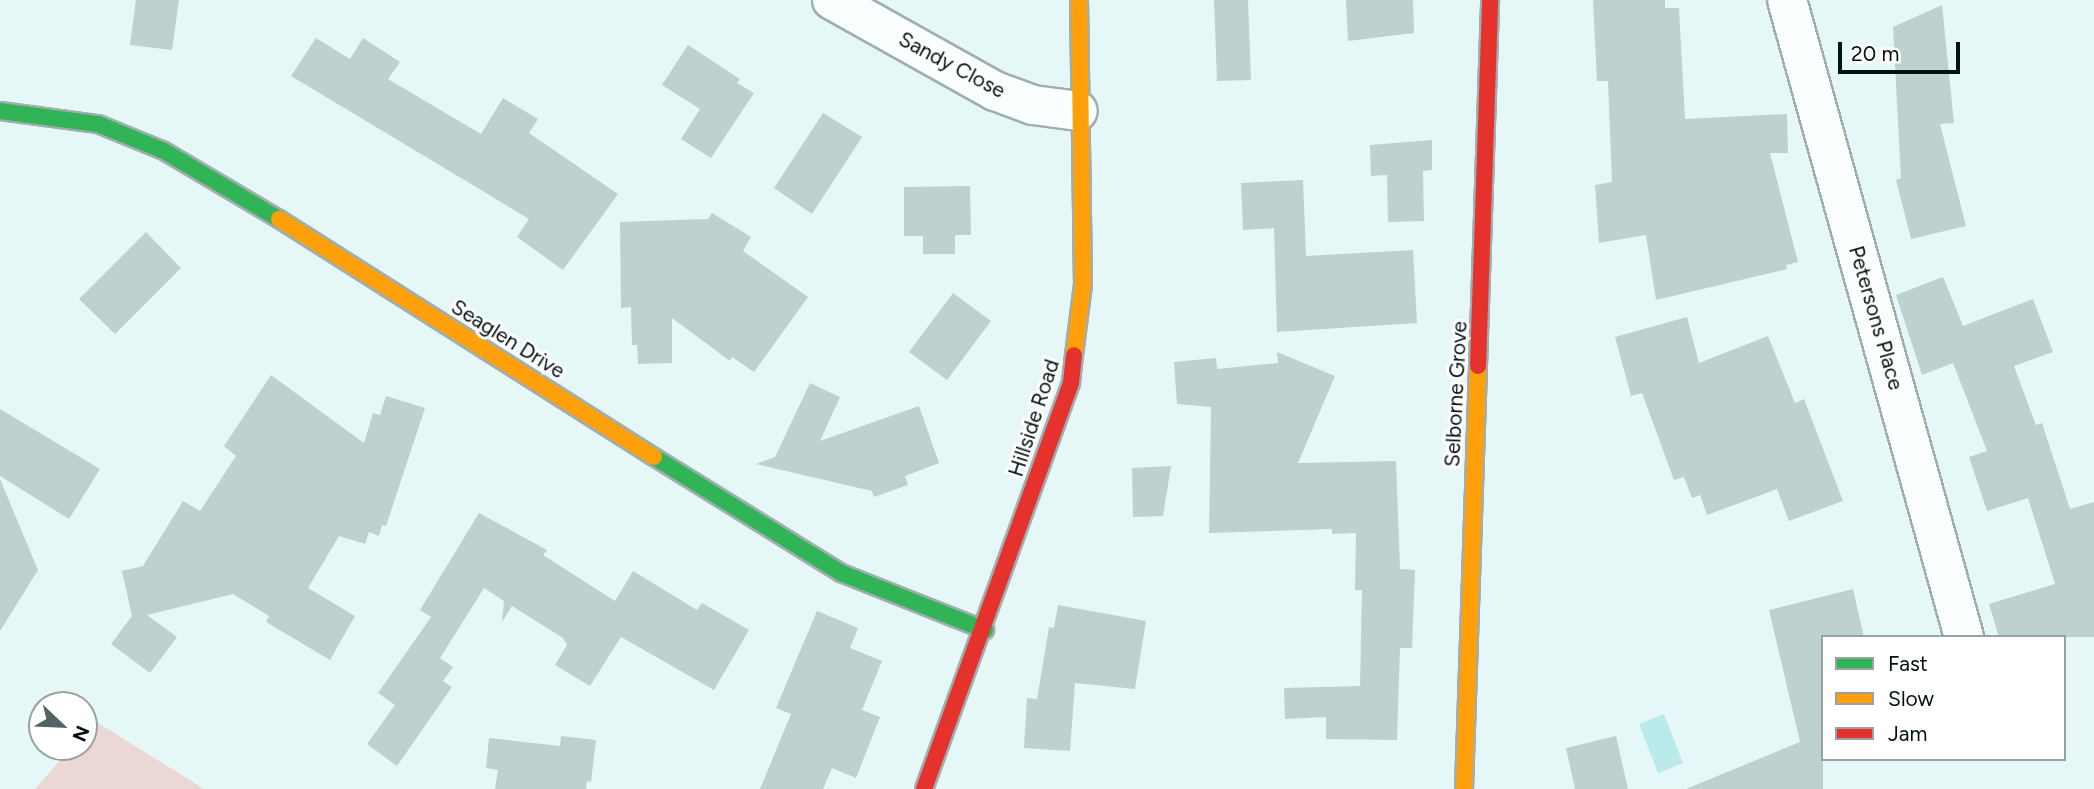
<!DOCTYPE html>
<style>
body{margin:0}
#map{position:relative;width:2094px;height:789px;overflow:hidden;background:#e6f7f7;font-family:Figtree,sans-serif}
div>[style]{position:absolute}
.green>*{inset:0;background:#ebd8d4}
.water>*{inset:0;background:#bbeaea}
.building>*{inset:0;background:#bed1d1}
.roads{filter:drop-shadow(2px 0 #9faeae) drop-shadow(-2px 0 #9faeae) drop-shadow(0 2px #9faeae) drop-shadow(0 -2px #9faeae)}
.street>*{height:38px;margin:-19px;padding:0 19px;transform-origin:19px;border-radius:19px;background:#fbfefe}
.fast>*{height:16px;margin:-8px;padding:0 8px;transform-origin:8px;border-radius:8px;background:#30b455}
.slow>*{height:16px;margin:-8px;padding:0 8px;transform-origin:8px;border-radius:8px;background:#ff9f0a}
.jam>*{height:16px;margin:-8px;padding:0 8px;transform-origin:8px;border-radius:8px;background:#e5322d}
span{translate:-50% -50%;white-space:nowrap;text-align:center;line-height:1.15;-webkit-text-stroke:6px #fff;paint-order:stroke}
.street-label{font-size:21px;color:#041111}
.legend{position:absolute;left:1821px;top:635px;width:245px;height:126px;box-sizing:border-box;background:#fff;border:2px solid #9ba0a0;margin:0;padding:9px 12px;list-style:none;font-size:21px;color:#041111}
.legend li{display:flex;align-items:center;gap:14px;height:35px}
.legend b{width:35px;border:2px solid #9ba0a0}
.north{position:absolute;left:28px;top:691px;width:70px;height:70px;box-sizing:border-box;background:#fff;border:2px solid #9ba0a0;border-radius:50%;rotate:113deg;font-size:19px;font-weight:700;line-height:28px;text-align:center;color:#041111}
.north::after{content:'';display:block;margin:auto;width:24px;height:32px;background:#536262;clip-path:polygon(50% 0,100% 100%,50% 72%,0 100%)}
.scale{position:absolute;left:1838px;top:42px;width:122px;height:32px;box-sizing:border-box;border:4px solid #041111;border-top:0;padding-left:9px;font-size:21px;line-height:24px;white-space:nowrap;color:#041111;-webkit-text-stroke:5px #fff;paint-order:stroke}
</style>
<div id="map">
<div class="green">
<i style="clip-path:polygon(95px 721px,204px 789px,35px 789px,72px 747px,84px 747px,84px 733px)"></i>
</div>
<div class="water">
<i style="clip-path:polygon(1664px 714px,1683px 763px,1658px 773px,1639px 724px)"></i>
</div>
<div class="building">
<i style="clip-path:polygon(136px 0,179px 0,172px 50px,130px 45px)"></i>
<i style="clip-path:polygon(1214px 0,1248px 0,1251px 80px,1217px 81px)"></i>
<i style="clip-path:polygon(1346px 0,1413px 0,1414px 33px,1348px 41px)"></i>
<i style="clip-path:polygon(1593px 0,1665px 0,1665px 8px,1679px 8px,1685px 119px,1787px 114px,1788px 153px,1770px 153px,1798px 262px,1786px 265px,1787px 269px,1656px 300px,1646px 235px,1599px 243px,1595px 185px,1612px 182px,1608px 81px,1597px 81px)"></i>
<i style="clip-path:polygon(1942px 5px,1954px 123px,1940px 124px,1966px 226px,1911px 239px,1896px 180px,1901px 178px,1893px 27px)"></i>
<i style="clip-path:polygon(316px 38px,350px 59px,363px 38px,400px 62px,388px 79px,481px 134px,503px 98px,538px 119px,529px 133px,618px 194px,563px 270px,517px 237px,529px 219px,291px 76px)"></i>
<i style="clip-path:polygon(688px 45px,740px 79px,737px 83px,754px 93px,711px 158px,681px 139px,700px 109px,662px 85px)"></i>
<i style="clip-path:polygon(823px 113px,862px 137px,812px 214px,774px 188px)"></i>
<i style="clip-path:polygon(1432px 140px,1432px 170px,1423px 171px,1424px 221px,1388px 222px,1387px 175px,1371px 176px,1370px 145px)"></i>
<i style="clip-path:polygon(1303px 180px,1306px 256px,1413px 250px,1417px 323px,1277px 332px,1274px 228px,1243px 230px,1241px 183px)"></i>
<i style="clip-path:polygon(970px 186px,971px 235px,955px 235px,955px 254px,923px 254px,923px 236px,904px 236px,904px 187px)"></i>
<i style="clip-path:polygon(712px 213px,751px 237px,743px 251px,808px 297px,754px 372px,732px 357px,730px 361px,672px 318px,672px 363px,638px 364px,637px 345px,632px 345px,631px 307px,621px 308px,620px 222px,708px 219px)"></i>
<i style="clip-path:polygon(146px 232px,181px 268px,115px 334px,79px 299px)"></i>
<i style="clip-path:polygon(1943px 277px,1963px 326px,2033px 299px,2053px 352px,2014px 366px,2036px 425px,2042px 423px,2070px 509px,2094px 502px,2094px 637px,1999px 637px,1989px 604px,2055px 584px,2028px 498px,1987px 511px,1969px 457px,1987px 451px,1953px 363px,1922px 375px,1896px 295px)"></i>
<i style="clip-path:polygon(953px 293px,991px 321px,947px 380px,909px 352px)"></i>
<i style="clip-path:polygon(1687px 317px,1699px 363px,1768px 336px,1795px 403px,1804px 399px,1843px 501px,1789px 521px,1777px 489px,1707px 515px,1700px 495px,1692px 498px,1684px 477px,1674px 480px,1642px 393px,1631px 396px,1615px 337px)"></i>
<i style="clip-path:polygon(1277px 352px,1335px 376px,1298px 463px,1396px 461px,1400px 569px,1415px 570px,1412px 648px,1400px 648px,1397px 740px,1326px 739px,1326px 717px,1285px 719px,1284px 688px,1360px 686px,1362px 590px,1355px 590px,1356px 533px,1332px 534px,1332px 529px,1209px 533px,1211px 407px,1177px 404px,1174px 362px,1216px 358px,1217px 369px,1278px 363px)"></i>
<i style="clip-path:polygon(271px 375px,364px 443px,373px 413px,380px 415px,386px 396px,425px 408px,386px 526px,382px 525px,379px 536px,369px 532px,365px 544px,339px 536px,308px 588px,355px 616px,330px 660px,266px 622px,269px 616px,233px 594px,147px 615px,177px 637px,150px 673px,111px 644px,132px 616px,122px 571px,143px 566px,183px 501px,200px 511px,236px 456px,224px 446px)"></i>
<i style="clip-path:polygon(810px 383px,840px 397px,820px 441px,919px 406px,939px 463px,905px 476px,908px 485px,874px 497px,872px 491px,756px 464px,775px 457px)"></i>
<i style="clip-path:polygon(0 409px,100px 469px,69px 519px,0 476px)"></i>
<i style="clip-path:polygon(1171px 466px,1163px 516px,1133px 517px,1132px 468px)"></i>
<i style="clip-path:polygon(0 479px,38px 570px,0 631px)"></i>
<i style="clip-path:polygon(479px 513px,547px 550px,543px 555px,615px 601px,633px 571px,697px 610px,702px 603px,749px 630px,714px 690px,621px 637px,590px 686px,555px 665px,567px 645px,563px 638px,512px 606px,502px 622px,504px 601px,484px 588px,440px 658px,453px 667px,443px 681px,452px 687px,397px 766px,367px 744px,395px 705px,378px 693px,431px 617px,420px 610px)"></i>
<i style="clip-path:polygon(1853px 589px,1864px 637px,1823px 637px,1823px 789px,1686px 789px,1800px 742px,1769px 610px)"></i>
<i style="clip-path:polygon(1058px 605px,1146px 621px,1135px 689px,1075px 683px,1070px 751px,1024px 748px,1027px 698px,1037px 699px,1049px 627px,1054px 628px)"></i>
<i style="clip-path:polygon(817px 611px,858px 628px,850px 648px,882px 661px,862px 710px,880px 717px,856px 778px,832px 768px,823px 789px,760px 789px,791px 714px,776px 708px)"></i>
<i style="clip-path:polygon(561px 736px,596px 740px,591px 782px,587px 781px,586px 789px,495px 789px,498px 770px,486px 768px,489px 738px,560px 746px)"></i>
<i style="clip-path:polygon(1616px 736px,1628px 789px,1575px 789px,1566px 748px)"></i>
</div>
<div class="roads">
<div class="street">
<i style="left:832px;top:0;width:187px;rotate:29.2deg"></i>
<i style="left:995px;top:91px;width:40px;rotate:20.2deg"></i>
<i style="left:1033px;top:105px;width:45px;rotate:7.6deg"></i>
<i style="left:1787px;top:0;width:661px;rotate:74.47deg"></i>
</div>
<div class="fast">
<i style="left:0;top:111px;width:99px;rotate:7.6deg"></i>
<i style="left:98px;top:124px;width:71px;rotate:22.2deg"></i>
<i style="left:164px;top:151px;width:134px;rotate:30.6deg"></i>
<i style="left:654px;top:457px;width:220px;rotate:31.8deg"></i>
<i style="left:841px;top:573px;width:155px;rotate:21.6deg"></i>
</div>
<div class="slow">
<i style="left:279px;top:219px;width:444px;rotate:32.4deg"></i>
<i style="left:1074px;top:355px;width:71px;rotate:-82.7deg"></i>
<i style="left:1083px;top:285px;width:285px;rotate:-90.8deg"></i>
<i style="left:1464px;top:789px;width:423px;rotate:-88.1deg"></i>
</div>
<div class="jam">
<i style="left:1478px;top:366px;width:366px;rotate:-88.1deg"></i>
<i style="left:924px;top:789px;width:432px;rotate:-70.1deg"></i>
<i style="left:1071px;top:383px;width:28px;rotate:-84deg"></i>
</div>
</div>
<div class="street-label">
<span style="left:952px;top:65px;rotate:28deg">Sandy Close</span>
<span style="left:1876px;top:318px;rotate:74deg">Petersons Place</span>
<span style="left:508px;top:339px;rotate:32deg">Seaglen Drive</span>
<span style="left:1456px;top:394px;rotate:-87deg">Selborne Grove</span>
<span style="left:1034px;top:418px;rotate:-72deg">Hillside Road</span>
</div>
<ul class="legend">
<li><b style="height:9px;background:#30b455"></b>Fast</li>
<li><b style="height:9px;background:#ff9f0a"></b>Slow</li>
<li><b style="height:9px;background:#e5322d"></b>Jam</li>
</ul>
<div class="north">N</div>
<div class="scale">20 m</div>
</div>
